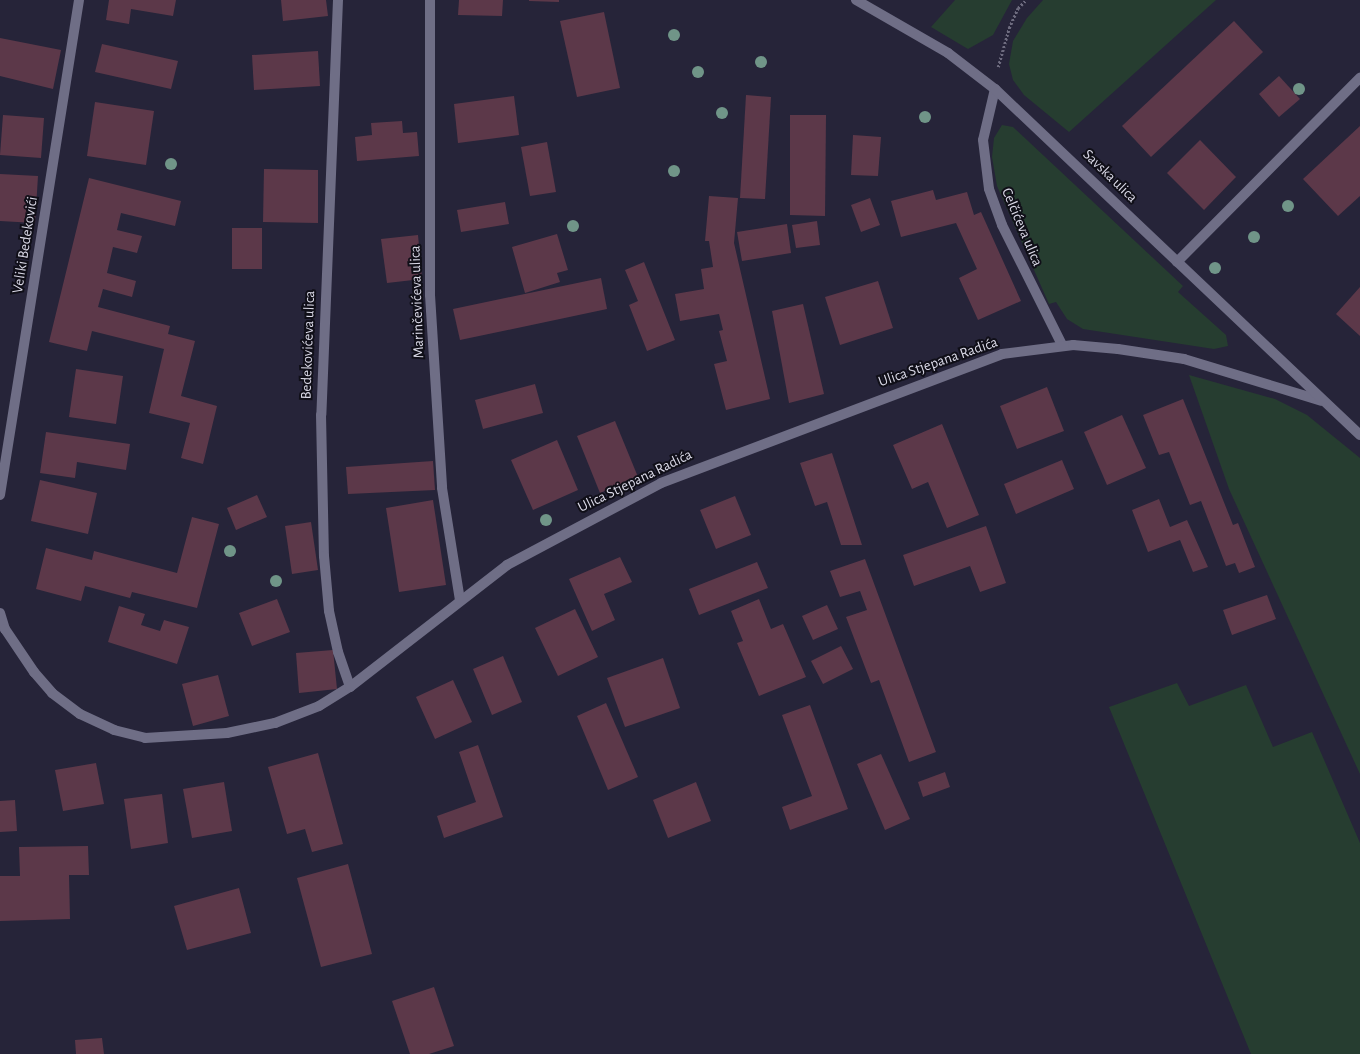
<!DOCTYPE html>
<meta charset="utf-8">
<style>
body{margin:0}
#map{position:relative;width:1360px;height:1054px;overflow:hidden;background:#262439;font-family:"Alegreya Sans",sans-serif}
div>[style]{position:absolute}
.green>*{inset:0;background:#263d30}
.building>*{inset:0;background:#5c3849}
.path>*{height:2.5px;margin-top:-1.25px;transform-origin:0;background:repeating-linear-gradient(90deg,#6e6c7f 0 2px,transparent 0 4px)}
.service>*{height:10px;margin:-5px;padding:0 5px;transform-origin:5px;border-radius:5px;background:#6f6e86}
.minor>*{height:10px;margin:-5px;padding:0 5px;transform-origin:5px;border-radius:5px;background:#6f6e86}
.tertiary>*{height:10px;margin:-5px;padding:0 5px;transform-origin:5px;border-radius:5px;background:#6f6e86}
.trees>*{width:12px;height:12px;margin:-6px;border-radius:50%;background:#709588}
span{translate:-50% -50%;white-space:nowrap;text-align:center;line-height:1.15;-webkit-text-stroke:4px #100f18;paint-order:stroke}
.street-label{font-size:15px;color:#dad9e7}
</style>
<div id="map">
<div class="green">
<i style="clip-path:polygon(955px 0,1012px 0,993px 35px,968px 49px,931px 27px)"></i>
<i style="clip-path:polygon(1043px 0,1216px 0,1069px 132px,1024px 95px,1013px 80px,1009px 64px,1013px 41px,1027px 18px)"></i>
<i style="clip-path:polygon(1002px 125px,1013px 127px,1183px 286px,1178px 292px,1226px 335px,1228px 346px,1214px 349px,1083px 329px,1067px 319px,1056px 302px,1049px 304px,997px 186px,992px 157px,994px 138px)"></i>
<i style="clip-path:polygon(1189px 375px,1275px 399px,1307px 415px,1360px 458px,1360px 774px,1229px 489px)"></i>
<i style="clip-path:polygon(1177px 683px,1189px 706px,1246px 685px,1273px 747px,1312px 732px,1360px 843px,1360px 1054px,1251px 1054px,1109px 707px)"></i>
</div>
<div class="building">
<i style="clip-path:polygon(109px 0,176px 0,173px 16px,131px 9px,129px 24px,106px 20px)"></i>
<i style="clip-path:polygon(281px 0,326px 0,328px 16px,283px 21px)"></i>
<i style="clip-path:polygon(459px 0,503px 0,502px 16px,458px 15px)"></i>
<i style="clip-path:polygon(529px 0,559px 0,559px 2px,529px 1px)"></i>
<i style="clip-path:polygon(604px 12px,620px 88px,577px 97px,560px 21px)"></i>
<i style="clip-path:polygon(1234px 21px,1263px 52px,1151px 157px,1122px 126px)"></i>
<i style="clip-path:polygon(0 38px,61px 50px,53px 89px,0 76px)"></i>
<i style="clip-path:polygon(102px 44px,178px 61px,171px 89px,95px 72px)"></i>
<i style="clip-path:polygon(318px 51px,320px 86px,254px 90px,252px 55px)"></i>
<i style="clip-path:polygon(1279px 76px,1300px 99px,1279px 117px,1259px 94px)"></i>
<i style="clip-path:polygon(746px 95px,771px 97px,765px 199px,740px 198px)"></i>
<i style="clip-path:polygon(514px 96px,519px 135px,458px 143px,454px 104px)"></i>
<i style="clip-path:polygon(95px 102px,154px 111px,146px 165px,87px 156px)"></i>
<i style="clip-path:polygon(3px 115px,44px 118px,41px 158px,0 155px)"></i>
<i style="clip-path:polygon(790px 115px,826px 115px,825px 216px,790px 215px)"></i>
<i style="clip-path:polygon(402px 121px,403px 133px,417px 132px,419px 156px,357px 161px,355px 137px,372px 135px,371px 123px)"></i>
<i style="clip-path:polygon(1360px 126px,1360px 196px,1338px 216px,1303px 179px)"></i>
<i style="clip-path:polygon(853px 135px,881px 137px,878px 176px,851px 175px)"></i>
<i style="clip-path:polygon(1200px 140px,1236px 177px,1204px 210px,1167px 173px)"></i>
<i style="clip-path:polygon(547px 142px,556px 192px,530px 196px,521px 147px)"></i>
<i style="clip-path:polygon(264px 169px,318px 170px,318px 223px,263px 222px)"></i>
<i style="clip-path:polygon(0 174px,38px 176px,35px 223px,0 221px)"></i>
<i style="clip-path:polygon(89px 178px,181px 201px,175px 226px,121px 213px,117px 230px,142px 236px,137px 253px,113px 247px,107px 273px,136px 281px,132px 297px,103px 289px,98px 307px,170px 326px,168px 334px,195px 341px,181px 396px,217px 406px,203px 464px,181px 458px,190px 423px,149px 413px,164px 349px,92px 331px,87px 351px,49px 342px)"></i>
<i style="clip-path:polygon(933px 190px,936px 200px,967px 192px,974px 215px,981px 212px,1021px 301px,978px 320px,959px 278px,977px 269px,956px 223px,901px 237px,891px 201px)"></i>
<i style="clip-path:polygon(709px 196px,738px 198px,734px 243px,770px 399px,726px 410px,714px 364px,727px 361px,719px 331px,723px 330px,719px 314px,680px 321px,675px 294px,704px 289px,701px 269px,713px 267px,709px 241px,705px 241px)"></i>
<i style="clip-path:polygon(870px 198px,880px 225px,861px 232px,851px 205px)"></i>
<i style="clip-path:polygon(505px 202px,509px 224px,461px 232px,457px 210px)"></i>
<i style="clip-path:polygon(817px 221px,820px 245px,796px 248px,792px 225px)"></i>
<i style="clip-path:polygon(787px 224px,791px 253px,742px 261px,737px 232px)"></i>
<i style="clip-path:polygon(232px 228px,262px 228px,262px 269px,232px 269px)"></i>
<i style="clip-path:polygon(557px 234px,568px 270px,557px 273px,560px 282px,525px 293px,512px 247px)"></i>
<i style="clip-path:polygon(418px 235px,422px 279px,387px 283px,381px 239px)"></i>
<i style="clip-path:polygon(644px 262px,675px 340px,647px 351px,629px 305px,638px 301px,625px 270px)"></i>
<i style="clip-path:polygon(601px 278px,607px 309px,460px 340px,453px 309px)"></i>
<i style="clip-path:polygon(878px 281px,893px 328px,840px 345px,825px 297px)"></i>
<i style="clip-path:polygon(1360px 287px,1360px 336px,1336px 314px)"></i>
<i style="clip-path:polygon(803px 304px,824px 394px,789px 403px,772px 311px)"></i>
<i style="clip-path:polygon(76px 369px,123px 376px,116px 424px,69px 417px)"></i>
<i style="clip-path:polygon(535px 384px,543px 413px,483px 429px,475px 400px)"></i>
<i style="clip-path:polygon(1047px 387px,1064px 431px,1017px 449px,1000px 406px)"></i>
<i style="clip-path:polygon(1183px 399px,1233px 525px,1238px 523px,1255px 567px,1239px 573px,1235px 563px,1226px 566px,1201px 501px,1190px 505px,1169px 452px,1159px 455px,1143px 415px)"></i>
<i style="clip-path:polygon(1122px 415px,1146px 468px,1107px 485px,1084px 432px)"></i>
<i style="clip-path:polygon(615px 421px,638px 477px,600px 493px,577px 436px)"></i>
<i style="clip-path:polygon(942px 424px,979px 515px,947px 528px,928px 482px,912px 489px,893px 445px)"></i>
<i style="clip-path:polygon(46px 432px,130px 444px,126px 470px,77px 462px,75px 478px,40px 473px)"></i>
<i style="clip-path:polygon(557px 440px,578px 490px,533px 510px,511px 460px)"></i>
<i style="clip-path:polygon(832px 453px,862px 545px,841px 545px,827px 502px,815px 506px,800px 463px)"></i>
<i style="clip-path:polygon(1062px 460px,1074px 489px,1016px 514px,1004px 484px)"></i>
<i style="clip-path:polygon(433px 461px,435px 490px,348px 494px,346px 467px)"></i>
<i style="clip-path:polygon(40px 480px,97px 493px,88px 534px,31px 521px)"></i>
<i style="clip-path:polygon(257px 495px,267px 517px,236px 530px,227px 508px)"></i>
<i style="clip-path:polygon(735px 496px,751px 535px,716px 549px,700px 510px)"></i>
<i style="clip-path:polygon(1159px 499px,1170px 527px,1187px 520px,1208px 567px,1193px 572px,1180px 540px,1148px 552px,1132px 510px)"></i>
<i style="clip-path:polygon(433px 500px,446px 585px,399px 592px,386px 508px)"></i>
<i style="clip-path:polygon(192px 517px,219px 524px,197px 608px,132px 592px,130px 598px,85px 586px,81px 601px,36px 589px,46px 548px,92px 560px,94px 551px,177px 573px)"></i>
<i style="clip-path:polygon(311px 522px,318px 570px,292px 574px,285px 526px)"></i>
<i style="clip-path:polygon(986px 526px,1006px 583px,980px 592px,970px 566px,914px 586px,903px 555px)"></i>
<i style="clip-path:polygon(620px 557px,632px 582px,604px 594px,615px 620px,592px 631px,569px 579px)"></i>
<i style="clip-path:polygon(865px 559px,936px 752px,909px 762px,879px 680px,871px 683px,846px 617px,867px 610px,860px 591px,840px 597px,830px 571px)"></i>
<i style="clip-path:polygon(757px 562px,768px 588px,699px 615px,689px 589px)"></i>
<i style="clip-path:polygon(1267px 595px,1276px 619px,1232px 635px,1223px 610px)"></i>
<i style="clip-path:polygon(277px 599px,290px 632px,252px 646px,239px 613px)"></i>
<i style="clip-path:polygon(759px 599px,771px 629px,783px 624px,806px 677px,759px 696px,737px 643px,743px 641px,731px 611px)"></i>
<i style="clip-path:polygon(827px 605px,838px 629px,813px 640px,802px 616px)"></i>
<i style="clip-path:polygon(119px 606px,145px 614px,141px 625px,160px 631px,164px 620px,189px 627px,177px 664px,108px 642px)"></i>
<i style="clip-path:polygon(575px 609px,598px 657px,558px 676px,535px 628px)"></i>
<i style="clip-path:polygon(841px 646px,853px 669px,823px 684px,811px 661px)"></i>
<i style="clip-path:polygon(333px 650px,337px 689px,299px 693px,296px 653px)"></i>
<i style="clip-path:polygon(503px 656px,522px 702px,492px 715px,473px 669px)"></i>
<i style="clip-path:polygon(663px 658px,680px 708px,625px 727px,607px 678px)"></i>
<i style="clip-path:polygon(218px 675px,229px 716px,193px 726px,182px 684px)"></i>
<i style="clip-path:polygon(453px 680px,472px 722px,435px 739px,416px 697px)"></i>
<i style="clip-path:polygon(606px 703px,638px 777px,608px 790px,577px 716px)"></i>
<i style="clip-path:polygon(810px 705px,848px 809px,790px 830px,782px 807px,812px 796px,782px 715px)"></i>
<i style="clip-path:polygon(478px 745px,503px 817px,444px 838px,437px 816px,476px 802px,459px 752px)"></i>
<i style="clip-path:polygon(318px 753px,343px 844px,312px 852px,305px 829px,287px 834px,268px 767px)"></i>
<i style="clip-path:polygon(881px 754px,910px 819px,885px 830px,857px 764px)"></i>
<i style="clip-path:polygon(96px 763px,104px 804px,63px 811px,55px 770px)"></i>
<i style="clip-path:polygon(945px 772px,950px 787px,923px 797px,918px 782px)"></i>
<i style="clip-path:polygon(224px 782px,232px 831px,192px 838px,183px 789px)"></i>
<i style="clip-path:polygon(696px 782px,711px 821px,668px 838px,653px 800px)"></i>
<i style="clip-path:polygon(162px 794px,168px 843px,131px 849px,124px 799px)"></i>
<i style="clip-path:polygon(15px 800px,17px 831px,0 832px,0 801px)"></i>
<i style="clip-path:polygon(88px 846px,89px 875px,69px 875px,70px 919px,0 921px,0 876px,20px 876px,19px 847px)"></i>
<i style="clip-path:polygon(348px 864px,372px 954px,321px 967px,297px 878px)"></i>
<i style="clip-path:polygon(239px 888px,251px 933px,187px 950px,174px 906px)"></i>
<i style="clip-path:polygon(434px 987px,454px 1046px,429px 1054px,410px 1054px,392px 1001px)"></i>
<i style="clip-path:polygon(102px 1038px,104px 1054px,76px 1054px,75px 1040px)"></i>
</div>
<div class="path">
<i style="left:998px;top:67px;width:41px;rotate:-74.2deg"></i>
<i style="left:1009px;top:28px;width:22px;rotate:-66deg"></i>
<i style="left:1018px;top:8px;width:11px;rotate:-45deg"></i>
</div>
<div class="service">
<i style="left:1177px;top:262px;width:260px;rotate:-45.2deg"></i>
</div>
<div class="minor">
<i style="left:338px;top:0;width:415px;rotate:92.3deg"></i>
<i style="left:321px;top:415px;width:141px;rotate:88.8deg"></i>
<i style="left:324px;top:556px;width:55px;rotate:84.8deg"></i>
<i style="left:329px;top:611px;width:42px;rotate:77.6deg"></i>
<i style="left:338px;top:652px;width:37px;rotate:71deg"></i>
<i style="left:430px;top:0;width:295px;rotate:90deg"></i>
<i style="left:430px;top:295px;width:193px;rotate:86.4deg"></i>
<i style="left:442px;top:488px;width:114px;rotate:80.9deg"></i>
<i style="left:995px;top:89px;width:52px;rotate:103.2deg"></i>
<i style="left:983px;top:140px;width:49px;rotate:83deg"></i>
<i style="left:989px;top:189px;width:38px;rotate:70deg"></i>
<i style="left:1002px;top:225px;width:134px;rotate:63.4deg"></i>
<i style="left:0;top:495px;width:501px;rotate:-80.93deg"></i>
<i style="left:0;top:613px;width:17px;rotate:73deg"></i>
<i style="left:5px;top:629px;width:52px;rotate:56deg"></i>
<i style="left:34px;top:672px;width:28px;rotate:49deg"></i>
<i style="left:52px;top:693px;width:35px;rotate:37deg"></i>
<i style="left:80px;top:714px;width:38px;rotate:25deg"></i>
<i style="left:114px;top:730px;width:32px;rotate:14deg"></i>
<i style="left:145px;top:738px;width:82px;rotate:-3.5deg"></i>
<i style="left:227px;top:733px;width:49px;rotate:-11.8deg"></i>
<i style="left:275px;top:723px;width:47px;rotate:-21.1deg"></i>
<i style="left:319px;top:706px;width:36px;rotate:-32deg"></i>
<i style="left:350px;top:687px;width:199px;rotate:-37.8deg"></i>
<i style="left:507px;top:565px;width:174px;rotate:-28deg"></i>
<i style="left:661px;top:483px;width:365px;rotate:-20.7deg"></i>
<i style="left:1002px;top:354px;width:72px;rotate:-7.2deg"></i>
<i style="left:1073px;top:345px;width:45px;rotate:5.1deg"></i>
<i style="left:1118px;top:349px;width:67px;rotate:8.6deg"></i>
<i style="left:1184px;top:359px;width:144px;rotate:16.9deg"></i>
</div>
<div class="tertiary">
<i style="left:856px;top:0;width:106px;rotate:29.9deg"></i>
<i style="left:948px;top:53px;width:59px;rotate:37.5deg"></i>
<i style="left:995px;top:89px;width:503px;rotate:43.47deg"></i>
</div>
<div class="trees">
<i style="left:674px;top:35px"></i>
<i style="left:761px;top:62px"></i>
<i style="left:698px;top:72px"></i>
<i style="left:1299px;top:89px"></i>
<i style="left:722px;top:113px"></i>
<i style="left:925px;top:117px"></i>
<i style="left:171px;top:164px"></i>
<i style="left:674px;top:171px"></i>
<i style="left:1288px;top:206px"></i>
<i style="left:573px;top:226px"></i>
<i style="left:1254px;top:237px"></i>
<i style="left:1215px;top:268px"></i>
<i style="left:546px;top:520px"></i>
<i style="left:230px;top:551px"></i>
<i style="left:276px;top:581px"></i>
</div>
<div class="street-label">
<span style="left:1110px;top:176px;rotate:44deg">Savska ulica</span>
<span style="left:1022px;top:227px;rotate:67deg">Celčićeva ulica</span>
<span style="left:25px;top:245px;rotate:-81deg">Veliki Bedekovići</span>
<span style="left:417px;top:302px;rotate:-92deg">Marinčevićeva ulica</span>
<span style="left:308px;top:345px;rotate:-88deg">Bedekovićeva ulica</span>
<span style="left:938px;top:362px;rotate:-19deg">Ulica Stjepana Radića</span>
<span style="left:635px;top:481px;rotate:-26deg">Ulica Stjepana Radića</span>
</div>
</div>
